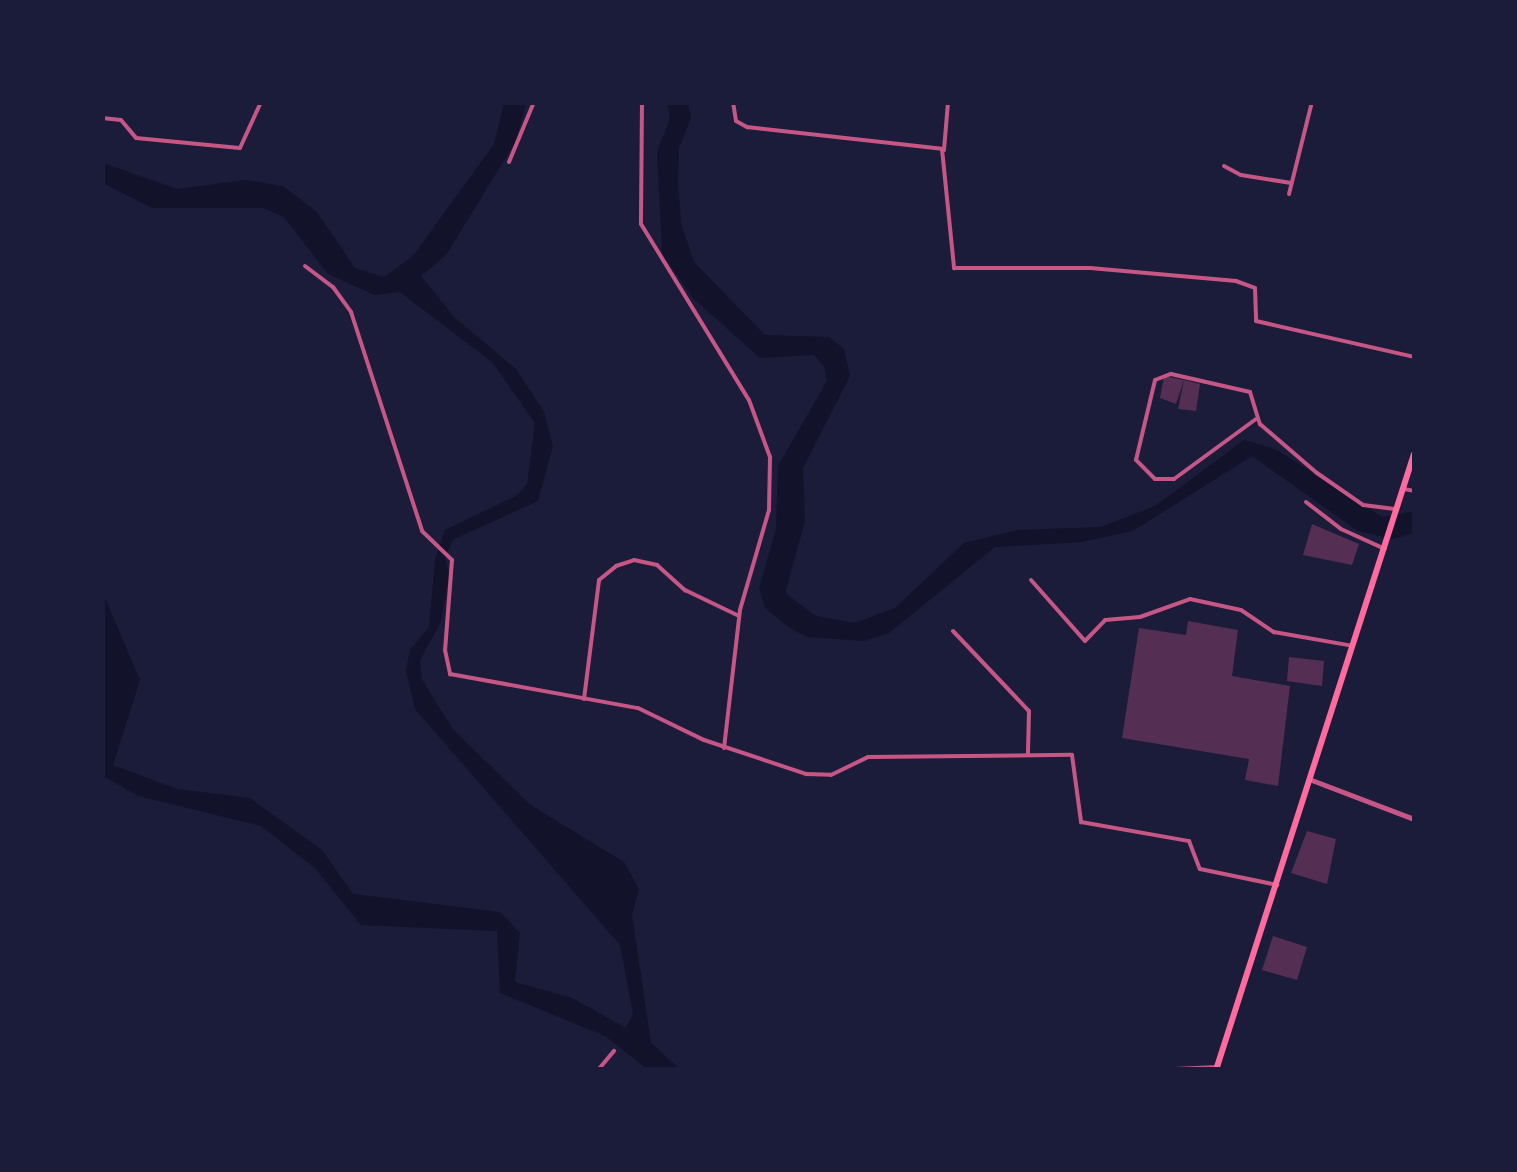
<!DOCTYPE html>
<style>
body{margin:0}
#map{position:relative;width:1517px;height:1172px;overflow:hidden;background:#1b1b3a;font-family:"Nunito Sans",sans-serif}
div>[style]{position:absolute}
.water>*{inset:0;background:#12122b}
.building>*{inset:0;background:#542f53}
.minor>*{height:4px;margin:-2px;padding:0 2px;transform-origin:2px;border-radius:2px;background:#c65784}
.tertiary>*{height:5px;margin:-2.5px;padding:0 2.5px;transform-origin:2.5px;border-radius:2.5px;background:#c65784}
.primary>*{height:6px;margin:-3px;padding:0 3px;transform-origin:3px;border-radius:3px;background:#ff6b9d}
span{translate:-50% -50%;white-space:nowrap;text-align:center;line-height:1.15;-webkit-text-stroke:9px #1b1b3a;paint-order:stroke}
.frame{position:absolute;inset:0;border:105px solid #1b1b3a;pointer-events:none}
</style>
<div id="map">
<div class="water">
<i style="clip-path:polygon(504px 103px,526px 103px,516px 141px,446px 255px,421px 276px,454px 317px,516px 369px,544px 412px,553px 446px,538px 501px,454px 539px,445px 557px,449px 575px,441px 622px,420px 660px,422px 680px,453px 729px,529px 804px,624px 862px,639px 889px,632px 915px,651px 1043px,680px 1069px,647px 1069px,605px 1036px,500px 993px,497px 931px,361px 925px,315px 868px,261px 826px,138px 796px,103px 776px,102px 591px,140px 680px,113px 765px,177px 789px,250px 798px,322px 850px,353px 894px,500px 912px,520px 933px,515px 982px,572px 998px,626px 1028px,633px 1014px,620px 945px,415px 709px,406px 671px,410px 650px,429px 627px,435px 560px,445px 530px,518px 495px,527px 484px,535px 423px,492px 362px,400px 292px,375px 295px,328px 274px,284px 217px,263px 208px,152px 208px,103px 183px,103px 163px,177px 189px,246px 180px,283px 186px,317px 212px,355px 268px,384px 277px,413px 256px,494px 144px)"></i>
<i style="clip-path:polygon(667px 103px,688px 103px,691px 118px,679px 148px,678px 183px,681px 223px,694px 262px,765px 335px,829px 337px,844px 349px,850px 376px,803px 468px,805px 521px,785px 593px,816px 616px,854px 623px,895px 608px,964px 543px,1018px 530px,1100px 527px,1155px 506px,1244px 440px,1277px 450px,1382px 517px,1414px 511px,1414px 533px,1393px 539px,1358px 531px,1252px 456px,1133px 531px,1081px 542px,995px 547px,889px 633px,864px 641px,807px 637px,788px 627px,765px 608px,759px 588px,776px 529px,778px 466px,827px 381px,824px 366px,814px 355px,760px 358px,694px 299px,662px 254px,657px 152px,670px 118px)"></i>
</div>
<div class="building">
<i style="clip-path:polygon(1164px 376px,1184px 380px,1176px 404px,1160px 398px)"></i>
<i style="clip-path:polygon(1184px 380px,1200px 384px,1196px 411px,1178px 409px)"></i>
<i style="clip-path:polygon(1312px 524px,1359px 544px,1352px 565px,1303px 555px)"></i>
<i style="clip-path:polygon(1188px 621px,1238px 630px,1232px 676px,1290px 686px,1278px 786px,1245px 780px,1249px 759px,1122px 738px,1139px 628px,1186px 635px)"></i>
<i style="clip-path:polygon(1289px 657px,1324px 661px,1322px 686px,1287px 681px)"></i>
<i style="clip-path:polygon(1307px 831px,1336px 839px,1327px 884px,1291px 873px)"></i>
<i style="clip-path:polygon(1273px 936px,1307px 947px,1297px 980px,1262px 970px)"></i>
</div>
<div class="minor">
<i style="left:642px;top:102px;width:122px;rotate:90.5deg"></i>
<i style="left:641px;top:224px;width:206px;rotate:58.5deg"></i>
<i style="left:749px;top:400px;width:61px;rotate:69.8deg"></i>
<i style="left:770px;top:457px;width:53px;rotate:91.1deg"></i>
<i style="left:769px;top:510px;width:104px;rotate:106.2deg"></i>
<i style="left:740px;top:610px;width:139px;rotate:96.6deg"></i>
<i style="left:733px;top:102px;width:19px;rotate:81deg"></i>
<i style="left:736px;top:121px;width:13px;rotate:29deg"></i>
<i style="left:747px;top:127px;width:196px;rotate:6.4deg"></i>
<i style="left:942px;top:149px;width:120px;rotate:84.2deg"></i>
<i style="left:954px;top:268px;width:136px"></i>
<i style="left:1090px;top:268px;width:147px;rotate:5.1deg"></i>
<i style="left:1236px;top:281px;width:20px;rotate:20deg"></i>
<i style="left:1255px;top:288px;width:33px;rotate:88deg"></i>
<i style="left:1256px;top:321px;width:162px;rotate:12.8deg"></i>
<i style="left:102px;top:118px;width:19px;rotate:6deg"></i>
<i style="left:121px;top:120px;width:23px;rotate:50deg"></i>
<i style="left:136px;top:138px;width:104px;rotate:5.5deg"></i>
<i style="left:240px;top:148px;width:51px;rotate:-65.5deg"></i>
<i style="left:944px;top:150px;width:48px;rotate:-85.2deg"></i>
<i style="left:509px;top:162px;width:65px;rotate:-67.4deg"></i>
<i style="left:1224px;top:166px;width:19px;rotate:28deg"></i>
<i style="left:1241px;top:175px;width:51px;rotate:9.1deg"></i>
<i style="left:1289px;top:194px;width:95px;rotate:-76deg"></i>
<i style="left:305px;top:266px;width:35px;rotate:37deg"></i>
<i style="left:333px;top:287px;width:31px;rotate:54deg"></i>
<i style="left:351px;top:312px;width:230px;rotate:72deg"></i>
<i style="left:422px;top:531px;width:42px;rotate:44deg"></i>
<i style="left:452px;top:560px;width:90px;rotate:94.4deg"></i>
<i style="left:445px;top:650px;width:25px;rotate:78deg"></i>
<i style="left:450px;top:674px;width:191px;rotate:10.3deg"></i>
<i style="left:638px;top:708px;width:73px;rotate:25.9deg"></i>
<i style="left:704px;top:740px;width:108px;rotate:18.4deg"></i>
<i style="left:806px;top:774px;width:25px;rotate:2deg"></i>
<i style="left:831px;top:775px;width:41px;rotate:-25.9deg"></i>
<i style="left:868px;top:757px;width:204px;rotate:-0.6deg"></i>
<i style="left:1072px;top:755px;width:68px;rotate:82.3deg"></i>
<i style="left:1081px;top:822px;width:110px;rotate:10deg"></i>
<i style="left:1189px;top:841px;width:30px;rotate:69deg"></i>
<i style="left:1200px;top:869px;width:79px;rotate:11.7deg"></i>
<i style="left:1256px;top:419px;width:102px;rotate:143.8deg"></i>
<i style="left:1174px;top:479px;width:19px;rotate:180deg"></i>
<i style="left:1155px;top:479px;width:27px;rotate:-135deg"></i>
<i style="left:1136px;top:460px;width:82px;rotate:-76.6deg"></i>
<i style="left:1155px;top:380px;width:17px;rotate:-21deg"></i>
<i style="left:1171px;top:374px;width:81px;rotate:12.8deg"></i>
<i style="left:1250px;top:392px;width:34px;rotate:73deg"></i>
<i style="left:1260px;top:424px;width:75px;rotate:40.7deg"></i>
<i style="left:1317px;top:473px;width:56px;rotate:34.8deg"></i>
<i style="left:1363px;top:505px;width:32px;rotate:7deg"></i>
<i style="left:1404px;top:489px;width:10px;rotate:11deg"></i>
<i style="left:1306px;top:502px;width:44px;rotate:37.6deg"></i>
<i style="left:1341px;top:529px;width:48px;rotate:24.4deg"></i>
<i style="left:1031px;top:580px;width:81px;rotate:48.5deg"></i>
<i style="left:1085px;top:641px;width:29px;rotate:-46deg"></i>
<i style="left:1105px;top:620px;width:35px;rotate:-5deg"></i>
<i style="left:1140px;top:617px;width:53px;rotate:-19.8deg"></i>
<i style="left:1190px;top:599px;width:52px;rotate:12.2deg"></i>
<i style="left:1241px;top:610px;width:40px;rotate:34deg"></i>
<i style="left:1274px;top:632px;width:80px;rotate:10deg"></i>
<i style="left:953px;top:631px;width:110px;rotate:46.5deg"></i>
<i style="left:1029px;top:711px;width:42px;rotate:91.4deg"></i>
<i style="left:584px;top:699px;width:120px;rotate:-82.8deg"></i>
<i style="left:599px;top:580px;width:22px;rotate:-39deg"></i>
<i style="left:616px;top:566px;width:19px;rotate:-18deg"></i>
<i style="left:634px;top:560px;width:24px;rotate:12deg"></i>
<i style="left:657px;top:565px;width:38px;rotate:42deg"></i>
<i style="left:685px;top:590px;width:60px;rotate:25.7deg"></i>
<i style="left:598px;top:1070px;width:25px;rotate:-50deg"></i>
<i style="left:1153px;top:1070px;width:64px;rotate:-2.7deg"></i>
</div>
<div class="tertiary">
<i style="left:1309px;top:779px;width:112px;rotate:20.9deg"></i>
</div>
<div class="primary">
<i style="left:1216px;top:1070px;width:647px;rotate:-72.18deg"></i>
</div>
<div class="frame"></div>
</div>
